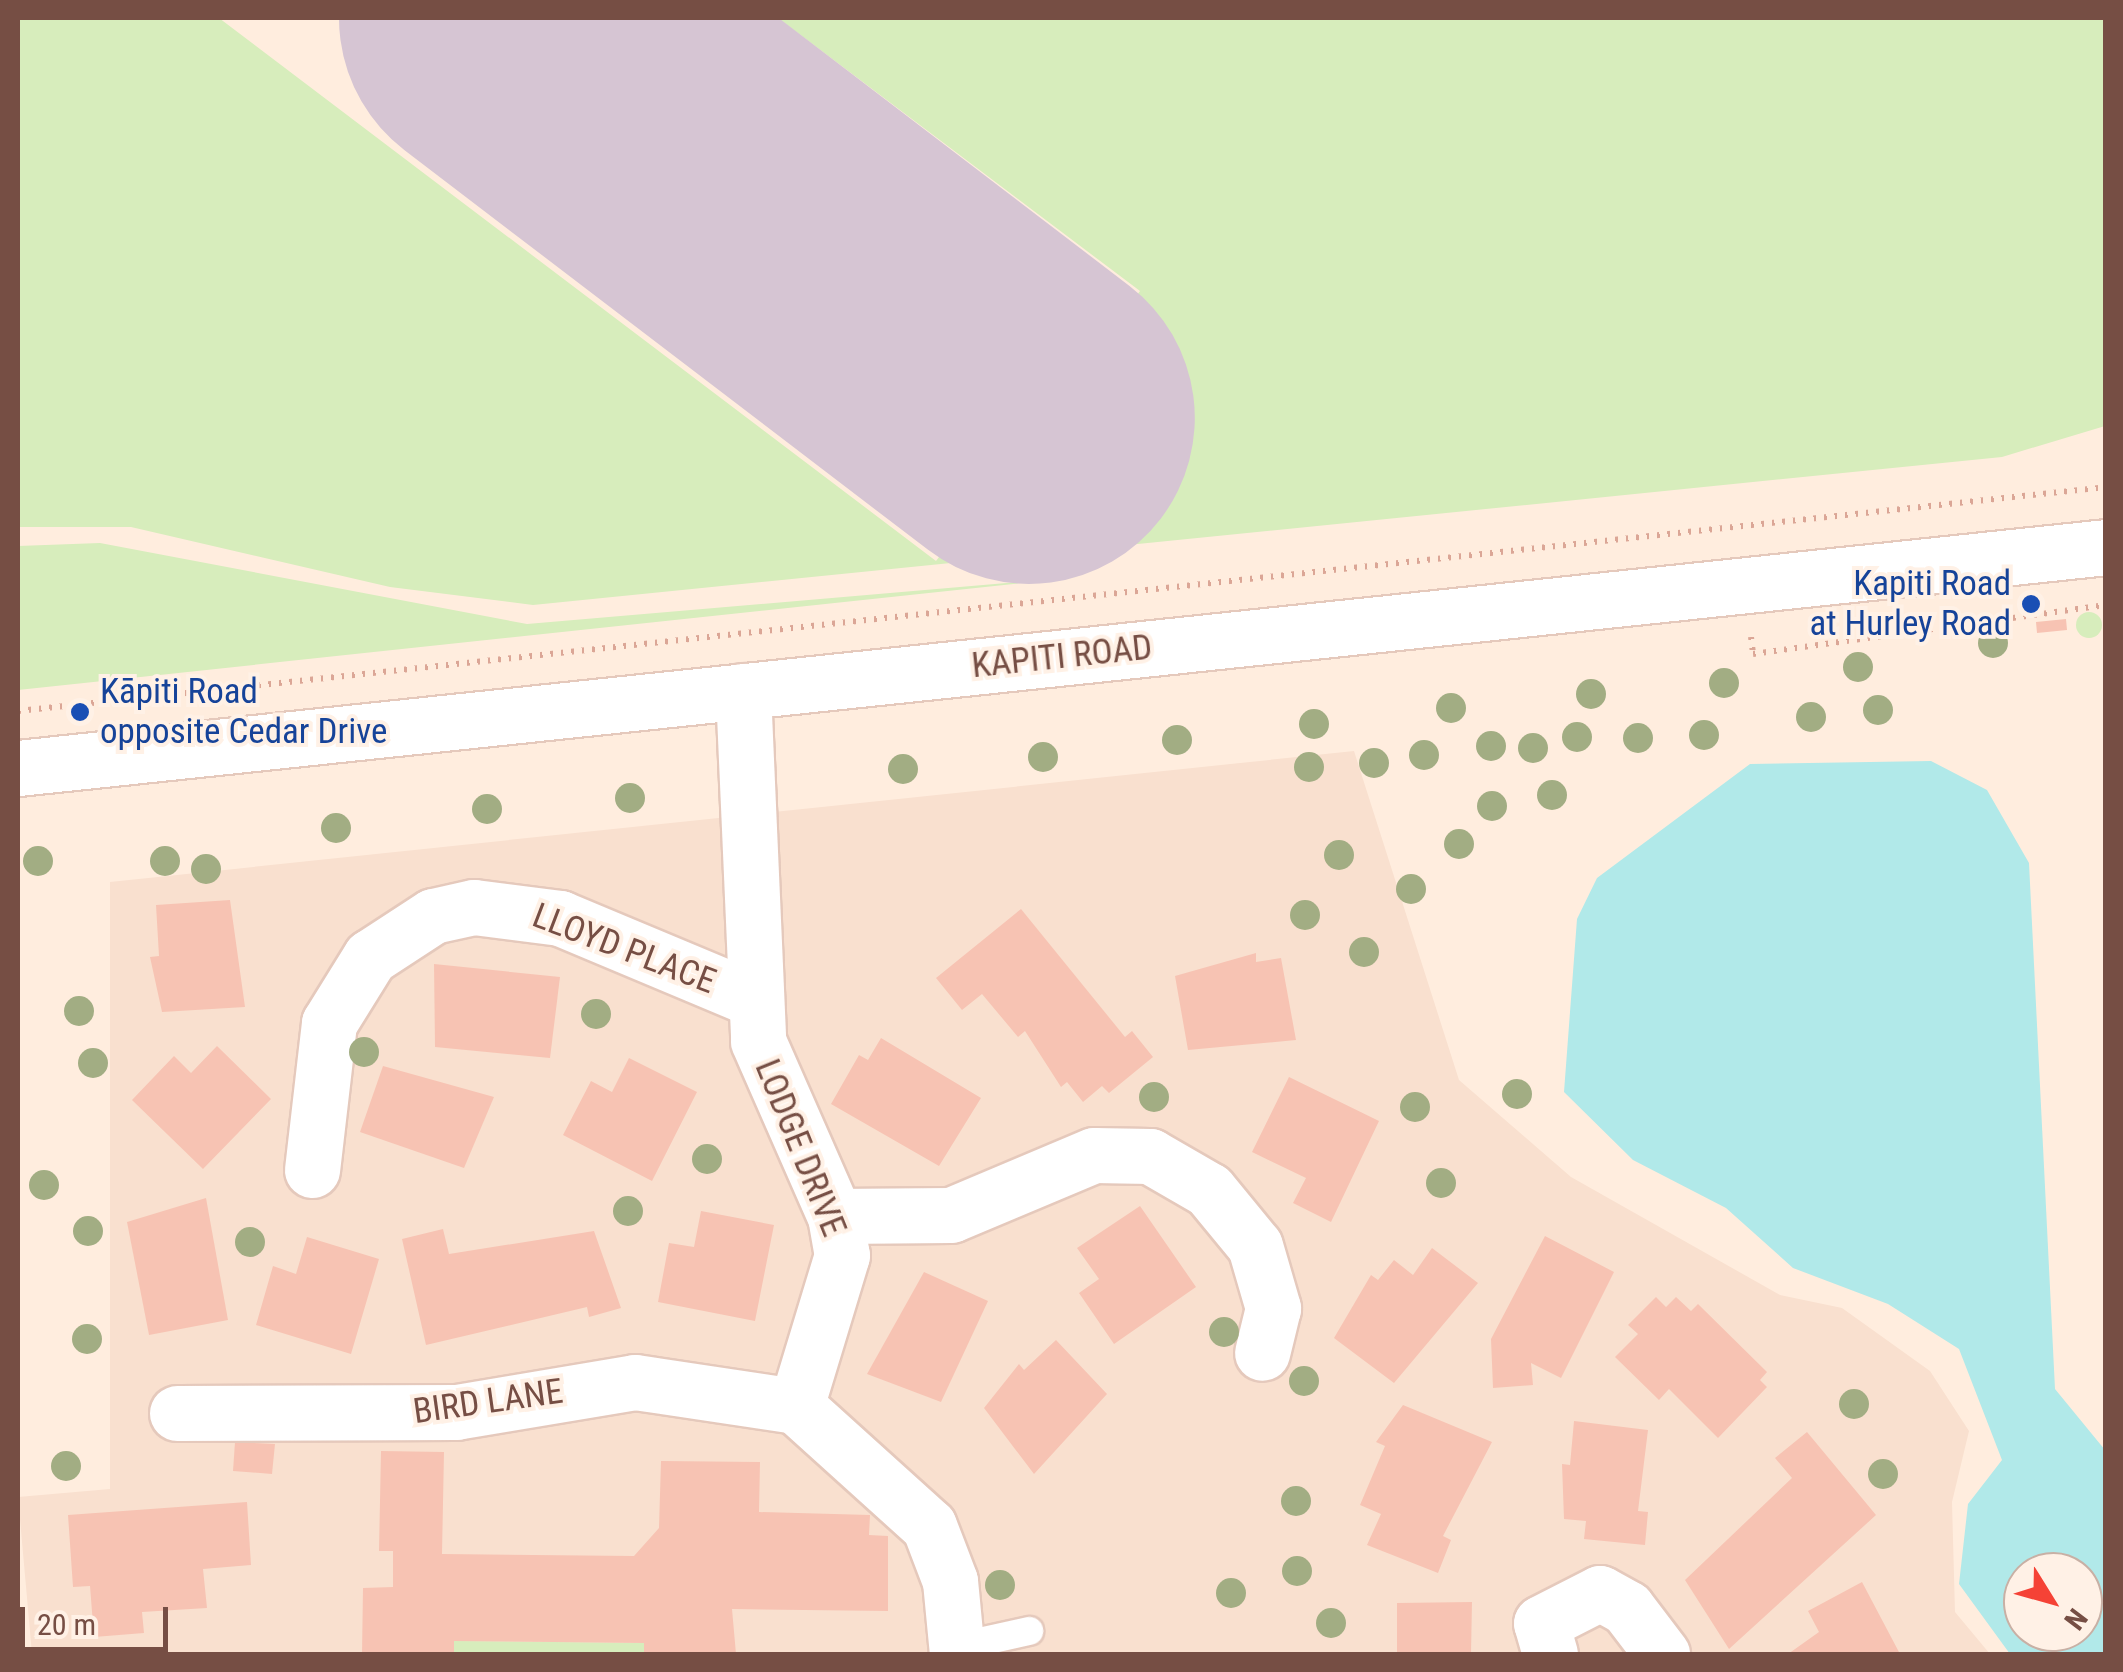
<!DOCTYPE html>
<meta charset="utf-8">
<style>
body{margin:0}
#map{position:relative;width:2123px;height:1672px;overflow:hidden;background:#ffedde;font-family:"Roboto Condensed",sans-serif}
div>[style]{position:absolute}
.residential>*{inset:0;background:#f9e0cf}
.green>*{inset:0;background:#d7edbc}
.round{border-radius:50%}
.water>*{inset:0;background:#b1e9e9}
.taxiway>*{height:132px;margin:-66px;padding:0 66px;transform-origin:66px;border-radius:66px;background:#d6c5d3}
.runway>*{height:332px;margin:-166px;padding:0 166px;transform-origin:166px;border-radius:166px;background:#d6c5d3}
.building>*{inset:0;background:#f7c3b3}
.path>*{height:6px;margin-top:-3px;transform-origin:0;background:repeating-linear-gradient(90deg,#dba696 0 2.5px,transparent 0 10.5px)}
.roads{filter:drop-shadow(2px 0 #e5c9bc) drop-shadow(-2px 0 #e5c9bc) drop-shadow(0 2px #e5c9bc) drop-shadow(0 -2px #e5c9bc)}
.lane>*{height:28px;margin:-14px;padding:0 14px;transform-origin:14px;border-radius:14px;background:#fff}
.street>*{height:55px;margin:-27.5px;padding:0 27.5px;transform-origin:27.5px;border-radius:27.5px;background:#fff}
.secondary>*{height:55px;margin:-27.5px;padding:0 27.5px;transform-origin:27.5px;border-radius:27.5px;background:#fff}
.trees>*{width:30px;height:30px;margin:-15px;border-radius:50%;background:#a2ad83}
.dots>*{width:28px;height:28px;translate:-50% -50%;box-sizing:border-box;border:5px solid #fff1e6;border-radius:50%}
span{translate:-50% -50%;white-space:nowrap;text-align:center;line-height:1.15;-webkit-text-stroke:8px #fff1e6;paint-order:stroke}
.transit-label{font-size:35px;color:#164399}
.right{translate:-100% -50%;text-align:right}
.left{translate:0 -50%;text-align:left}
.street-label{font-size:35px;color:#764e44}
.frame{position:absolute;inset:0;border:20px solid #764e44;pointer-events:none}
.north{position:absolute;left:2003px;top:1552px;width:100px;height:100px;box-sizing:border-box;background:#fff1e6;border:2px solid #c8b0a5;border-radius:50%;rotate:127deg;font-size:28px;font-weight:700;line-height:40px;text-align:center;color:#764e44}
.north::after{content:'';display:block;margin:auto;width:35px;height:45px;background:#f54236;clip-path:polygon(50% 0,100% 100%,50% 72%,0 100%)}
.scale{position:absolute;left:20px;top:1607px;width:148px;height:45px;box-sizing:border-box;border:5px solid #764e44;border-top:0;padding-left:12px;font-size:30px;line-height:35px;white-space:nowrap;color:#764e44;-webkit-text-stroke:8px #fff1e6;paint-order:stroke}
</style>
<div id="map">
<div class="residential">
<i style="clip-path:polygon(1354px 751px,1459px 1080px,1571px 1177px,1780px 1295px,1842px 1308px,1930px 1371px,1969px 1431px,1952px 1502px,1955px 1612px,1990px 1654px,32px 1654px,18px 1497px,110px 1489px,110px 882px)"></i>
</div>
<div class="green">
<i style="clip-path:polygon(18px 18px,219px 18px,936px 561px,1140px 291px,778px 18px,2105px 18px,2105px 426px,2002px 457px,533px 605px,390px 587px,131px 527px,18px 527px)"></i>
<i style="clip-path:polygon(100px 543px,527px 624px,1078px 577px,18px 690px,18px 546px)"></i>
<i class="round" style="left:2076px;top:612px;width:26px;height:26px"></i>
<i style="clip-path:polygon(454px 1641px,644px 1643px,644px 1654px,454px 1654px)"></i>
</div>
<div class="water">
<i style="clip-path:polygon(evenodd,1931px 761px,1987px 790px,2029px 863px,2055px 1389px,2105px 1450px,2105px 1654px,2010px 1654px,1959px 1584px,1968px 1504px,2002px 1460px,1959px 1349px,1888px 1304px,1793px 1268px,1726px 1208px,1633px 1160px,1564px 1092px,1577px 919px,1597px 878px,1750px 764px,1931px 761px,2023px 1572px,2083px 1572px,2083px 1632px,2023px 1632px,2023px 1572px)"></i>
</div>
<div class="taxiway">
<i style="left:609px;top:96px;width:98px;rotate:-52.9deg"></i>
</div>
<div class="runway">
<i style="left:505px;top:18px;width:659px;rotate:37.36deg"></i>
</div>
<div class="building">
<i style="clip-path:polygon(2066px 619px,2067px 630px,2037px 633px,2036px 622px)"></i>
<i style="clip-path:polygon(230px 900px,245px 1007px,162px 1012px,150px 957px,159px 956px,156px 905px)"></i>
<i style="clip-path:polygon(1021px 909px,1125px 1037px,1132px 1031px,1153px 1057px,1109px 1093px,1102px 1086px,1083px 1102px,1067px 1082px,1061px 1087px,1025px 1031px,1018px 1037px,982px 994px,962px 1010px,936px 978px)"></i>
<i style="clip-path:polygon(1256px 953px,1256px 962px,1281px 958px,1296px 1040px,1188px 1050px,1175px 976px)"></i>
<i style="clip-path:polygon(434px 964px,560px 977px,550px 1058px,435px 1047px)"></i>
<i style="clip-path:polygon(881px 1038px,981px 1098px,939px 1166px,831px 1104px,859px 1055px,868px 1060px)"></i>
<i style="clip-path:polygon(217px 1046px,271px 1099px,203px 1169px,132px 1100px,174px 1056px,191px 1073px)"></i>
<i style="clip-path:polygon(629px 1058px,697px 1092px,652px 1181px,563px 1135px,591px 1081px,612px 1092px)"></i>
<i style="clip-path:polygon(383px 1066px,494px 1097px,464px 1168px,360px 1132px)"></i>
<i style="clip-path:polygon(1289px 1077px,1379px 1121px,1331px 1222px,1293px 1203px,1306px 1178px,1252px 1152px)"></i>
<i style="clip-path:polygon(206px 1198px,228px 1320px,149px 1335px,127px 1222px)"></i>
<i style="clip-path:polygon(1140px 1206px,1196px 1287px,1114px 1344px,1079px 1293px,1099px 1279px,1077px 1248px)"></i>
<i style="clip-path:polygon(701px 1211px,774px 1225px,755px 1321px,658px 1302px,669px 1243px,694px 1247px)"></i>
<i style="clip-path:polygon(443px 1229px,449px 1254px,594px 1231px,621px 1308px,589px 1317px,587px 1307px,426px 1345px,402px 1239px)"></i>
<i style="clip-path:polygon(1545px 1236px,1614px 1272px,1561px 1378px,1531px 1363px,1533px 1385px,1493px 1388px,1491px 1339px)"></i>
<i style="clip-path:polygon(307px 1237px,379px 1259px,351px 1354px,256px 1325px,273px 1266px,296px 1274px)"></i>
<i style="clip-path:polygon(1432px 1248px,1478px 1283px,1394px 1383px,1334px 1338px,1371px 1275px,1378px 1280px,1394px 1260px,1413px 1275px)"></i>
<i style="clip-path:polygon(924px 1272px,988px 1301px,941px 1402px,867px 1374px)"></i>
<i style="clip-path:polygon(1656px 1297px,1666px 1307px,1676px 1297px,1691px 1311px,1698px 1304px,1767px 1372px,1760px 1380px,1767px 1387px,1718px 1438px,1669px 1389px,1659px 1400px,1615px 1357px,1638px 1334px,1628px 1325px)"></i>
<i style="clip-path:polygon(1056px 1340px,1107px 1394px,1034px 1474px,984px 1408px,1019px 1364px,1024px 1370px)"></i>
<i style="clip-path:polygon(1403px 1405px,1492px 1442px,1443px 1536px,1451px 1540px,1438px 1573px,1367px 1545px,1381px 1514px,1360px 1505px,1385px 1446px,1376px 1442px)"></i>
<i style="clip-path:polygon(1574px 1421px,1648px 1430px,1638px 1511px,1648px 1512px,1645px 1545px,1584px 1539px,1586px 1521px,1564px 1519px,1562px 1464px,1570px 1465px)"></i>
<i style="clip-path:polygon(1807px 1432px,1876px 1515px,1729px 1649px,1685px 1580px,1792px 1478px,1775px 1458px)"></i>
<i style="clip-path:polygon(235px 1442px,275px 1444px,272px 1474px,233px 1471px)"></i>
<i style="clip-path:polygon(381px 1451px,444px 1452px,442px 1554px,634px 1556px,659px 1528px,661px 1461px,760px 1462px,759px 1512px,870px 1515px,869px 1535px,888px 1536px,888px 1611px,732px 1609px,736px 1654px,644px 1654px,644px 1643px,454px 1641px,454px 1654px,362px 1654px,363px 1588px,393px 1587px,393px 1551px,379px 1551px)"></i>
<i style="clip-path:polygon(247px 1502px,251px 1565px,203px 1569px,207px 1608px,142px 1612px,144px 1633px,94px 1637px,90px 1586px,73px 1587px,68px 1515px)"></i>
<i style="clip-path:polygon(1862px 1582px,1900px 1654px,1788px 1654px,1819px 1632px,1808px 1611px)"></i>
<i style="clip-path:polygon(1472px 1602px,1471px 1654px,1397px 1654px,1397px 1603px)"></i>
</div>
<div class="path">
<i style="left:1751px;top:637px;width:17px;rotate:83deg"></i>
<i style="left:1753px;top:654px;width:356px;rotate:-7.9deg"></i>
<i style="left:18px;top:711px;width:2100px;rotate:-6.12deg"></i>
</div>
<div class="roads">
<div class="lane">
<i style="left:957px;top:1647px;width:74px;rotate:-12.5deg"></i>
</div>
<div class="street">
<i style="left:743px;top:691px;width:350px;rotate:87.5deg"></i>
<i style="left:758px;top:1041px;width:191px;rotate:66.3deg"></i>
<i style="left:835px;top:1216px;width:40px;rotate:80deg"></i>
<i style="left:842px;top:1255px;width:158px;rotate:106.9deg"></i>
<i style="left:312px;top:1170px;width:148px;rotate:-83.4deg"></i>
<i style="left:329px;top:1023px;width:78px;rotate:-58.2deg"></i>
<i style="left:370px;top:957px;width:75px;rotate:-33.1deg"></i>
<i style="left:433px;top:916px;width:42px;rotate:-12.4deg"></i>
<i style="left:474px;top:907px;width:87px;rotate:7.3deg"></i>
<i style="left:560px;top:918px;width:212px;rotate:22.7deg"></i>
<i style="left:835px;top:1216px;width:116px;rotate:-0.5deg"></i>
<i style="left:951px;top:1215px;width:155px;rotate:-22.8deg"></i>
<i style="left:1094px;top:1155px;width:56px;rotate:1deg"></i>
<i style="left:1150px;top:1156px;width:68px;rotate:30deg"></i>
<i style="left:1209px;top:1190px;width:72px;rotate:50.6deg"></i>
<i style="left:1255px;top:1246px;width:65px;rotate:73.8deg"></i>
<i style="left:1273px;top:1308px;width:46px;rotate:103.7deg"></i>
<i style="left:177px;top:1413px;width:279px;rotate:-0.2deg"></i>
<i style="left:456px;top:1412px;width:181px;rotate:-9.5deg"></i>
<i style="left:635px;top:1382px;width:163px;rotate:8.5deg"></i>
<i style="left:796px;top:1406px;width:179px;rotate:42.1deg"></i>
<i style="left:929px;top:1526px;width:59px;rotate:69.1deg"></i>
<i style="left:950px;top:1581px;width:73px;rotate:84.5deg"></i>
<i style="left:1550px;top:1654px;width:32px;rotate:-106deg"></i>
<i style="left:1541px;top:1623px;width:66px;rotate:-27deg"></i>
<i style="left:1600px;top:1593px;width:31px;rotate:29deg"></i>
<i style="left:1627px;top:1608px;width:58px;rotate:52.7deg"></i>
</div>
<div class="secondary">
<i style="left:18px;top:768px;width:2100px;rotate:-6.04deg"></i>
</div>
</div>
<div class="trees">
<i style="left:1993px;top:643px"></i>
<i style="left:1858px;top:667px"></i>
<i style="left:1724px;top:683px"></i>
<i style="left:1591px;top:694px"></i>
<i style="left:1451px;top:708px"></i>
<i style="left:1878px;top:710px"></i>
<i style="left:1811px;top:717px"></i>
<i style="left:1314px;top:724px"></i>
<i style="left:1704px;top:735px"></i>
<i style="left:1577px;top:737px"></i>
<i style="left:1638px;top:738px"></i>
<i style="left:1177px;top:740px"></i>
<i style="left:1491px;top:746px"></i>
<i style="left:1533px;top:748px"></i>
<i style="left:1424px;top:755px"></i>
<i style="left:1043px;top:757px"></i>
<i style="left:1374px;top:763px"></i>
<i style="left:1309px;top:767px"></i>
<i style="left:903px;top:769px"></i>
<i style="left:1552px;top:795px"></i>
<i style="left:630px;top:798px"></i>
<i style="left:1492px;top:806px"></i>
<i style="left:487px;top:809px"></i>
<i style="left:336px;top:828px"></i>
<i style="left:1459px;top:844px"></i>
<i style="left:1339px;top:855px"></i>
<i style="left:38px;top:861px"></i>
<i style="left:165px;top:861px"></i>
<i style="left:206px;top:869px"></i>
<i style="left:1411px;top:889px"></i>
<i style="left:1305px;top:915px"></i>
<i style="left:1364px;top:952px"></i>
<i style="left:79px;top:1011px"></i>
<i style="left:596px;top:1014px"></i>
<i style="left:364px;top:1052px"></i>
<i style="left:93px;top:1063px"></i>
<i style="left:1517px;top:1094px"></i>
<i style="left:1154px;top:1097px"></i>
<i style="left:1415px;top:1107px"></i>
<i style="left:707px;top:1159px"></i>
<i style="left:1441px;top:1183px"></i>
<i style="left:44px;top:1185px"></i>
<i style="left:628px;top:1211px"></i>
<i style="left:88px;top:1231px"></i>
<i style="left:250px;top:1242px"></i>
<i style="left:1224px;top:1332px"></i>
<i style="left:87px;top:1339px"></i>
<i style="left:1304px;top:1381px"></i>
<i style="left:1854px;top:1404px"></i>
<i style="left:66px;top:1466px"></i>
<i style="left:1883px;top:1474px"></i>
<i style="left:1296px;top:1501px"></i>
<i style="left:1297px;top:1571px"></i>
<i style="left:1000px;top:1585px"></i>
<i style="left:1231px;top:1593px"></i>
<i style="left:1331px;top:1623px"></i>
</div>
<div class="dots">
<i style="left:2031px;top:604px;background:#1a4fb4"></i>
<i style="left:80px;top:712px;background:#1a4fb4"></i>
</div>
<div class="transit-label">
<span class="right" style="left:2011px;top:604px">Kapiti Road<br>at Hurley Road</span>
<span class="left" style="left:100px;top:712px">Kāpiti Road<br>opposite Cedar Drive</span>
</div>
<div class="street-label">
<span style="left:1062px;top:657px;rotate:-6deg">KAPITI ROAD</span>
<span style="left:624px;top:949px;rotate:21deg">LLOYD PLACE</span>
<span style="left:800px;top:1148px;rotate:68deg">LODGE DRIVE</span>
<span style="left:488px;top:1402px;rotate:-8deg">BIRD LANE</span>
</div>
<div class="frame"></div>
<div class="north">N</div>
<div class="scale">20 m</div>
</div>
